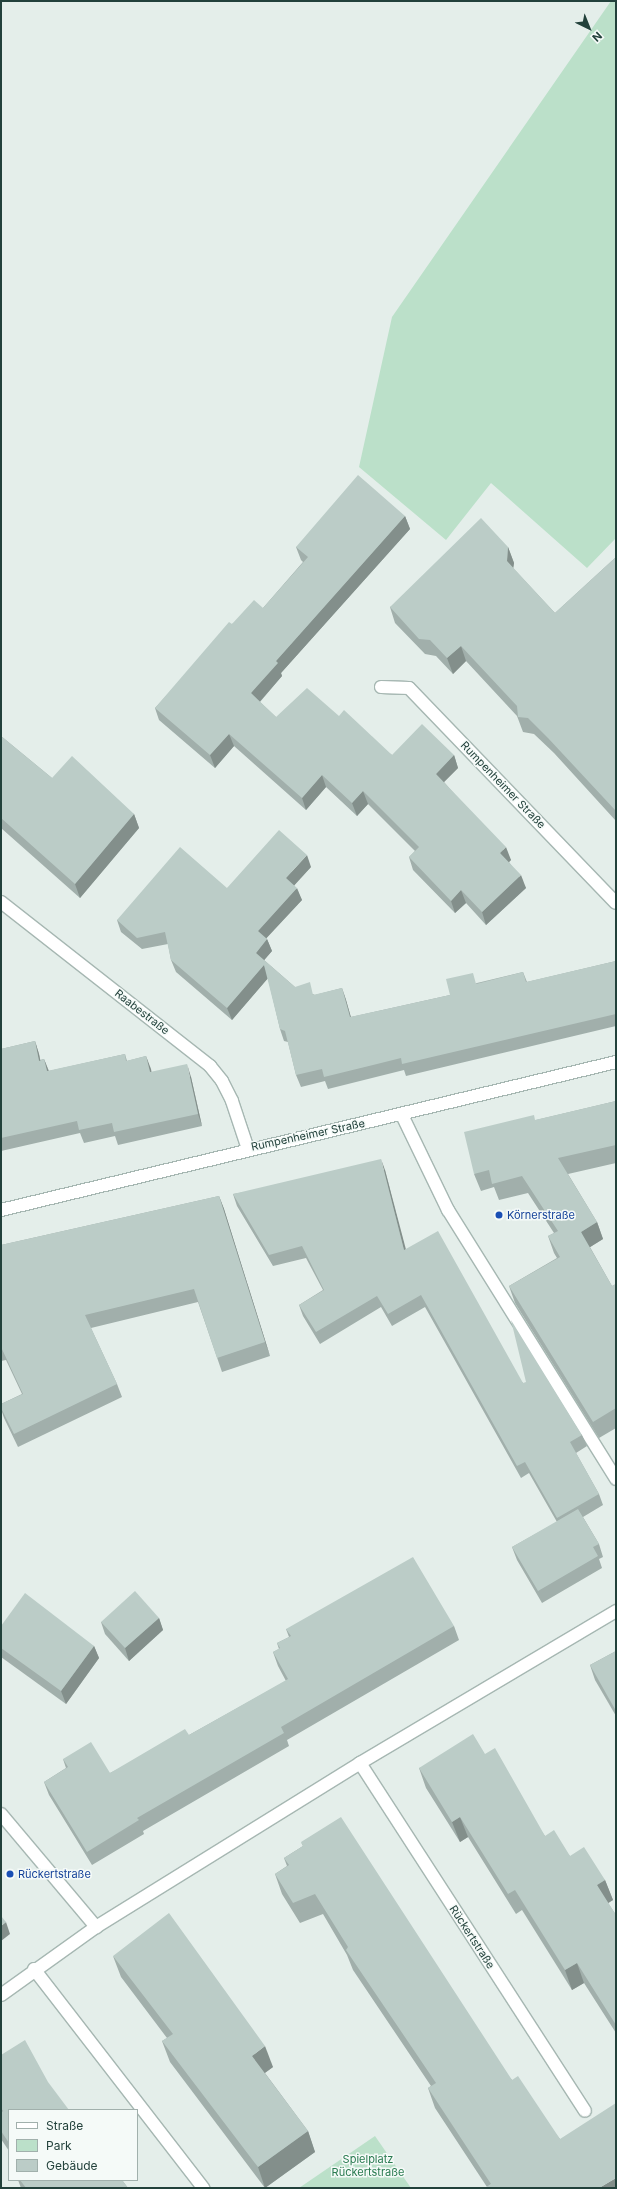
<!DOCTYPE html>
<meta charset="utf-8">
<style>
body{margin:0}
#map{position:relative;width:617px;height:2189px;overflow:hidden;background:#e4eeea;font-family:Inter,sans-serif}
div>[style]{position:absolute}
.green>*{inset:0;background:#bbe0c9}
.roads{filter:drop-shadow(1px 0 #a6b7b2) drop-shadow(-1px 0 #a6b7b2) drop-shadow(0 1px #a6b7b2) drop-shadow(0 -1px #a6b7b2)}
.minor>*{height:12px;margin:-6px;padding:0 6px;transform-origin:6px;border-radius:6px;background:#fff}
.wall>*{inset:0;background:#a1afab}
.shaded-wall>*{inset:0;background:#838f8b}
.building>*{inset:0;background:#bbccc7}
.dots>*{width:11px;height:11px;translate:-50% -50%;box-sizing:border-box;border:2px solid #f5faf8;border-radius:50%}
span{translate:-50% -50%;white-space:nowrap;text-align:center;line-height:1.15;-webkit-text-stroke:3px #f5faf8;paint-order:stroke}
.street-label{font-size:11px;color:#22413b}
.transit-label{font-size:11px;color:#164399}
.left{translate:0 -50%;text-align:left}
.park-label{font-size:11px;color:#297b50}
.frame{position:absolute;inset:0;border:2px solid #22413b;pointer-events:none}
.legend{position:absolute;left:8px;top:2109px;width:130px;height:72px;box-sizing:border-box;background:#f5faf8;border:1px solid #a1b0ac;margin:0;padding:5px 7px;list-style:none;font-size:12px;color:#22413b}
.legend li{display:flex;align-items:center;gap:8px;height:20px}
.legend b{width:20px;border:1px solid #a1b0ac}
.north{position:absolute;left:569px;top:8px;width:40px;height:40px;-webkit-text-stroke:3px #f5faf8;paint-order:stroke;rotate:137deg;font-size:11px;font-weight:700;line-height:16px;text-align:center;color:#22413b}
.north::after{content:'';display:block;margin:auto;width:14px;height:18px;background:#22413b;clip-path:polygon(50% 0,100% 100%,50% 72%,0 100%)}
</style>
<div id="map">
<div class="green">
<i style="clip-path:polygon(611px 1px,616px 1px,616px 538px,587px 568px,491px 483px,446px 540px,359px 467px,392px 317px)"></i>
<i style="clip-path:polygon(375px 2136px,411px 2188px,299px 2188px)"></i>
</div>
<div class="roads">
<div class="minor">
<i style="left:381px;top:687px;width:28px;rotate:2deg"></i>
<i style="left:409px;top:688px;width:298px;rotate:46.1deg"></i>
<i style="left:1px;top:902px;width:266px;rotate:38.1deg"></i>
<i style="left:210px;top:1066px;width:19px;rotate:51deg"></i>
<i style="left:222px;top:1081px;width:22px;rotate:63deg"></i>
<i style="left:232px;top:1101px;width:51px;rotate:71.6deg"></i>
<i style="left:402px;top:1115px;width:106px;rotate:64.2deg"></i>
<i style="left:448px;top:1210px;width:317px;rotate:58deg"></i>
<i style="left:1px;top:1210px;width:633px;rotate:-13.53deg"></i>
<i style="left:360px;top:1763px;width:414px;rotate:57.1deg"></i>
<i style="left:1px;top:1814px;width:148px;rotate:49.9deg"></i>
<i style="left:34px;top:1969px;width:277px;rotate:52.3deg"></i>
<i style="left:1px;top:1995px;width:117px;rotate:-35.6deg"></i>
<i style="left:96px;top:1927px;width:311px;rotate:-31.8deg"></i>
<i style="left:360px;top:1763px;width:298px;rotate:-30.7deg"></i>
</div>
</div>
<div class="wall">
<i style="clip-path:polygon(405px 516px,410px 529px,281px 673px,282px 676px,260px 702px,276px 717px,339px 716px,392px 755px,454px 755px,458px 768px,444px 782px,511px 860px,509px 862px,526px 888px,486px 925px,466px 903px,455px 913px,413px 870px,409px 857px,415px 851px,368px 804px,357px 816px,326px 787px,306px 810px,234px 746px,215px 768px,159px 720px,155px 708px,232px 624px,263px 608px,303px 562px,301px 560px,296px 547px)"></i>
<i style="clip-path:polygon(508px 547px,514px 563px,513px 568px,555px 613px,616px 557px,616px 821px,554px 753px,534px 734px,523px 732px,517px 716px,466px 661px,453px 674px,436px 656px,425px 654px,395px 623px,390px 607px)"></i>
<i style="clip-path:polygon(1px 736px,52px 778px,134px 814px,139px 828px,80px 898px,1px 828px)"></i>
<i style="clip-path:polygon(311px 867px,294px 885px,302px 900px,266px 938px,267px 939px,272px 951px,264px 960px,295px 987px,315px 995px,342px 988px,346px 1000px,351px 1017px,450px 995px,477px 983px,523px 972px,527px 982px,616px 961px,616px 1026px,406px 1076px,404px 1070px,328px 1089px,325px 1081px,301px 1087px,296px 1075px,288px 1042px,284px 1041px,280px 1029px,268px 978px,232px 1020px,176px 972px,171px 960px,168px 944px,142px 949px,121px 932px,117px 920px,227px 888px)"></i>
<i style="clip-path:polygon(35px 1041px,39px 1054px,40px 1060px,44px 1059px,49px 1071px,125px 1054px,127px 1061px,146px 1056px,151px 1072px,191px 1077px,202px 1126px,118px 1145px,115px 1136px,84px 1143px,80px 1133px,1px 1151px,1px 1049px)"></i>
<i style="clip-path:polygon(616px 1101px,616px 1163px,568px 1174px,597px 1222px,603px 1239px,590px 1247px,612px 1286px,616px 1284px,616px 1428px,599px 1438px,515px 1303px,509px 1286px,557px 1258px,554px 1253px,548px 1236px,554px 1233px,528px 1193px,499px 1200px,494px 1187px,481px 1191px,474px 1174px,536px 1120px)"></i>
<i style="clip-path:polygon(385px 1170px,405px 1249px,523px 1383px,582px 1435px,587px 1446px,576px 1453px,599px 1494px,603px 1505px,583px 1517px,599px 1544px,603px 1557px,599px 1559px,602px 1568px,542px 1603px,517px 1560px,512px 1547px,557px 1522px,529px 1473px,521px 1478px,425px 1307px,392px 1326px,381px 1307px,320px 1344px,303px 1316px,299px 1305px,323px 1290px,306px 1258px,273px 1266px,237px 1206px,233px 1194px)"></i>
<i style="clip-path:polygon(219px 1196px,224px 1209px,270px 1356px,222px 1372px,198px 1302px,91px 1328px,117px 1384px,122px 1397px,18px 1447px,4px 1418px,1px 1409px,1px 1404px,22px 1394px,6px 1360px,1px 1361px,1px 1245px)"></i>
<i style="clip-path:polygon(159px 1618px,163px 1630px,129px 1661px,105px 1634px,101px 1622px)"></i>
<i style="clip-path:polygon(1px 1626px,94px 1646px,99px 1658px,66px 1704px,1px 1657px)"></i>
<i style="clip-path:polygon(454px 1626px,459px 1640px,287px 1740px,289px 1746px,143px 1831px,144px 1834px,92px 1865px,49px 1795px,44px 1782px,66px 1768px,63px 1759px,110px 1773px,189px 1735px,286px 1681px,278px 1666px,273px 1652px,279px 1649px,277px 1643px,289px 1637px,286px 1629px)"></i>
<i style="clip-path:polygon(616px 1651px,616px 1716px,595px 1680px,590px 1665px)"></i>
<i style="clip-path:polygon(485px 1754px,545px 1836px,570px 1856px,605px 1880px,613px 1900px,608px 1903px,616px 1915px,616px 2033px,584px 1983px,572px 1990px,522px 1910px,516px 1914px,468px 1837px,460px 1842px,426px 1788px,419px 1768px)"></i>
<i style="clip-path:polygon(301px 1842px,512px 2080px,560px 2139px,487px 2187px,435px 2108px,428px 2088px,431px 2086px,353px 1970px,347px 1955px,323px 1914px,300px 1923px,282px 1894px,275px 1874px,287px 1866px,284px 1858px,303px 1846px)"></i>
<i style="clip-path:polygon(113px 1956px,273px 2067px,265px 2073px,308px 2131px,315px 2152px,265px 2188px,170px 2062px,162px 2041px,167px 2038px,121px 1977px)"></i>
<i style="clip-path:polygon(1px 2055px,9px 2110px,9px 2151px,1px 2139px)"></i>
<i style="clip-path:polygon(18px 2180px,122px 2180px,128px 2188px,21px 2188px)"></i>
</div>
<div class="shaded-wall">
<i style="clip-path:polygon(405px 516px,410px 529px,281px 673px,282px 676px,256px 706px,251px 693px,276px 661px)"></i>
<i style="clip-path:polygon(508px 547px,514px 563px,512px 576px,507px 561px)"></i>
<i style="clip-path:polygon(461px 646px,466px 661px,453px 674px,447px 658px)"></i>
<i style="clip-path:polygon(229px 734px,234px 746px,215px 768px,210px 755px)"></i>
<i style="clip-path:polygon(454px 755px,458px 768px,440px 786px,436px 774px)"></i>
<i style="clip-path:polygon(322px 775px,326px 787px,306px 810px,302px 798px)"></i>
<i style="clip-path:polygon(363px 791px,368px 804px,357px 816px,352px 803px)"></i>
<i style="clip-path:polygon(134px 814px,139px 828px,80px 898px,75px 884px)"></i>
<i style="clip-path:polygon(506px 847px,511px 860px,505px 866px,500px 853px)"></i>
<i style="clip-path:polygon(307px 855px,311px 867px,291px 889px,286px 878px)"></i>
<i style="clip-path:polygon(521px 875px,526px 888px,486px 925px,482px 912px)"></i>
<i style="clip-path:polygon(297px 888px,302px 900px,262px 943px,258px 931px)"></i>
<i style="clip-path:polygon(461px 890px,466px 903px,455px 913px,451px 901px)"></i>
<i style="clip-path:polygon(267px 939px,272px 951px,260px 965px,256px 953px)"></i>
<i style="clip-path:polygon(264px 965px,269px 977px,232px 1020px,227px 1008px)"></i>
<i style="clip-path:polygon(342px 988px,346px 1000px,354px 1029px,350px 1017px)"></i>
<i style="clip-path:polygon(35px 1041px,39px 1054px,43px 1073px,39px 1061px)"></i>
<i style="clip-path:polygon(146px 1056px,151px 1069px,154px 1085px,150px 1072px)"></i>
<i style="clip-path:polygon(44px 1059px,49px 1072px,47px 1071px)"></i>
<i style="clip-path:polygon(187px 1064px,191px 1077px,202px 1126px,198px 1114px)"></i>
<i style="clip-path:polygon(381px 1159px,385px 1170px,409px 1261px,404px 1250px)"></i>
<i style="clip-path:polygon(219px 1196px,224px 1209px,270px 1356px,265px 1342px)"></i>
<i style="clip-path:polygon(597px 1222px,603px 1239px,587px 1249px,581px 1232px)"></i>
<i style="clip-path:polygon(159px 1618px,163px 1630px,129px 1661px,125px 1648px)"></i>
<i style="clip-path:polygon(94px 1646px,99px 1658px,66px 1704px,61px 1691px)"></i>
<i style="clip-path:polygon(460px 1817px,468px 1837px,460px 1842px,452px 1822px)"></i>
<i style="clip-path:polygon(605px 1880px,613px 1900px,605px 1905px,597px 1885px)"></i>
<i style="clip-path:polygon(6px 1922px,10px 1934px,1px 1941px,1px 1926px)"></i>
<i style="clip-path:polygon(577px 1963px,584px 1983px,572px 1990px,565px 1970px)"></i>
<i style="clip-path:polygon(265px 2046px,273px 2067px,259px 2077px,252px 2056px)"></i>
<i style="clip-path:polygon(308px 2131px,315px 2152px,265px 2188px,258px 2167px)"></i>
<i style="clip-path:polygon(616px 2178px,616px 2188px,599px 2188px)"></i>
</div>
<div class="building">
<i style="clip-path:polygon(358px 475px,405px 516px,276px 661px,278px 663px,251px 693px,276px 717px,307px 688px,339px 716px,344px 710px,392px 755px,422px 724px,454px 755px,436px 774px,506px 847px,500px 853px,521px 875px,482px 912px,461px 890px,451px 901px,409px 857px,419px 847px,363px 791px,352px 803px,322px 775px,302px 798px,229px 734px,210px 755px,155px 708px,229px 622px,232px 624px,254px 600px,263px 608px,308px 557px,296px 547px)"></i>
<i style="clip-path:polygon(481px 518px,508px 547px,507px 561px,555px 613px,616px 557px,616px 811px,548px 738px,528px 718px,518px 717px,517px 706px,461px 646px,447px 658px,430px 640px,419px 639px,390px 607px)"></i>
<i style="clip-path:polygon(1px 736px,52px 778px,72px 756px,134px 814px,75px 884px,1px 818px)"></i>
<i style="clip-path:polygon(279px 830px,307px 855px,286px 878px,297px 888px,258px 931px,267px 939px,256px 953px,295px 987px,310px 982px,313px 995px,342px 988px,350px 1017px,450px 995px,446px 979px,473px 973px,476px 984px,523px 972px,526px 982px,616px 961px,616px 1014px,402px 1064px,401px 1058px,324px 1077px,322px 1069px,296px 1075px,285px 1031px,280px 1029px,264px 965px,227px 1008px,171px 960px,165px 932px,137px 938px,117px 920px,180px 847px,227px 888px)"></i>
<i style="clip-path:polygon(35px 1041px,39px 1061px,44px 1059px,47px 1071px,125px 1054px,126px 1061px,146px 1056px,150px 1072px,187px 1064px,198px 1114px,114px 1132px,112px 1123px,79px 1130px,77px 1121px,1px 1138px,1px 1049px)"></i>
<i style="clip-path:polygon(616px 1101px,616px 1145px,558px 1158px,597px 1222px,581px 1232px,612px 1286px,616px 1284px,616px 1408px,593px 1422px,509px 1286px,560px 1257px,548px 1236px,558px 1231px,522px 1176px,492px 1184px,489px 1170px,474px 1174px,464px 1132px,534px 1115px,535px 1120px)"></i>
<i style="clip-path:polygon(381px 1159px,404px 1250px,438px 1231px,523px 1383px,526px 1382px,511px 1320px,582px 1435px,570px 1442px,599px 1494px,557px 1518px,525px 1462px,517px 1466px,421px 1295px,388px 1314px,377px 1296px,316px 1332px,299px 1305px,324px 1290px,302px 1246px,269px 1255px,233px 1194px)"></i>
<i style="clip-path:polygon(219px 1196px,265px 1342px,217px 1358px,194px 1289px,85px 1315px,117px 1384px,14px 1434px,1px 1408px,1px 1404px,23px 1394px,1px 1347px,1px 1245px)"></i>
<i style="clip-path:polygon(578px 1509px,599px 1544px,593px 1547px,598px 1556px,538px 1591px,512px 1547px)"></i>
<i style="clip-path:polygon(413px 1557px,454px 1626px,281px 1727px,284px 1733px,137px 1818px,139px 1820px,87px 1852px,44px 1782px,68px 1767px,63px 1759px,91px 1742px,110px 1773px,185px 1729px,189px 1735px,288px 1679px,273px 1652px,280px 1648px,277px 1643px,291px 1636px,286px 1629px)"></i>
<i style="clip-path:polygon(135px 1591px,159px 1618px,125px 1648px,101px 1622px)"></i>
<i style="clip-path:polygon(25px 1593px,94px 1646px,61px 1691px,1px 1648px,1px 1626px)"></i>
<i style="clip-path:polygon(616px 1651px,616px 1711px,590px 1665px)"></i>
<i style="clip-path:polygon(473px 1734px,485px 1754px,495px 1748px,545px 1836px,554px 1830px,570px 1856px,584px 1847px,605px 1880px,597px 1885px,616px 1915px,616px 2025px,577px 1963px,565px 1970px,515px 1890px,508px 1894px,460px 1817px,452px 1822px,419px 1768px)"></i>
<i style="clip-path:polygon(341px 1817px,512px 2080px,518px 2076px,560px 2139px,616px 2103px,616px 2178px,599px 2188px,485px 2188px,491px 2184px,428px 2088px,436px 2083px,346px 1950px,348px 1947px,315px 1894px,293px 1903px,275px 1874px,289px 1865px,284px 1858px,303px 1846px,301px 1842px)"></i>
<i style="clip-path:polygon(169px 1913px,265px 2046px,252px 2056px,308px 2131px,258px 2167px,162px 2041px,173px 2034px,113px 1956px)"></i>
<i style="clip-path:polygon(1px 1916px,6px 1922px,1px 1926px)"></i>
<i style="clip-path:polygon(25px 2040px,48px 2082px,69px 2110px,9px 2110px,9px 2143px,1px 2131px,1px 2113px,3px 2111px,1px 2108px,1px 2055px)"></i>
<i style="clip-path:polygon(20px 2180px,122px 2180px,128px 2188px,26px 2188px)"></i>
</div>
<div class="dots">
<i style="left:499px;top:1215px;background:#1a4fb4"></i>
<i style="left:10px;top:1874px;background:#1a4fb4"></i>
</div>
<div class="street-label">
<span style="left:503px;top:785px;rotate:46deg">Rumpenheimer Straße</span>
<span style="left:142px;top:1012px;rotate:38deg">Raabestraße</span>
<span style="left:308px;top:1135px;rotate:-12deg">Rumpenheimer Straße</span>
<span style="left:472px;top:1937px;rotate:57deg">Rückertstraße</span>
</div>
<div class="transit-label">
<span class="left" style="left:507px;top:1215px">Körnerstraße</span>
<span class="left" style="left:18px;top:1874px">Rückertstraße</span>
</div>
<div class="park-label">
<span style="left:368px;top:2166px">Spielplatz<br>Rückertstraße</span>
</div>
<div class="frame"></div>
<ul class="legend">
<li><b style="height:5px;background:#fff"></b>Straße</li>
<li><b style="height:11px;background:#bbe0c9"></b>Park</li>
<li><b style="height:11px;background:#bbccc7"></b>Gebäude</li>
</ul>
<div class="north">N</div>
</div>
